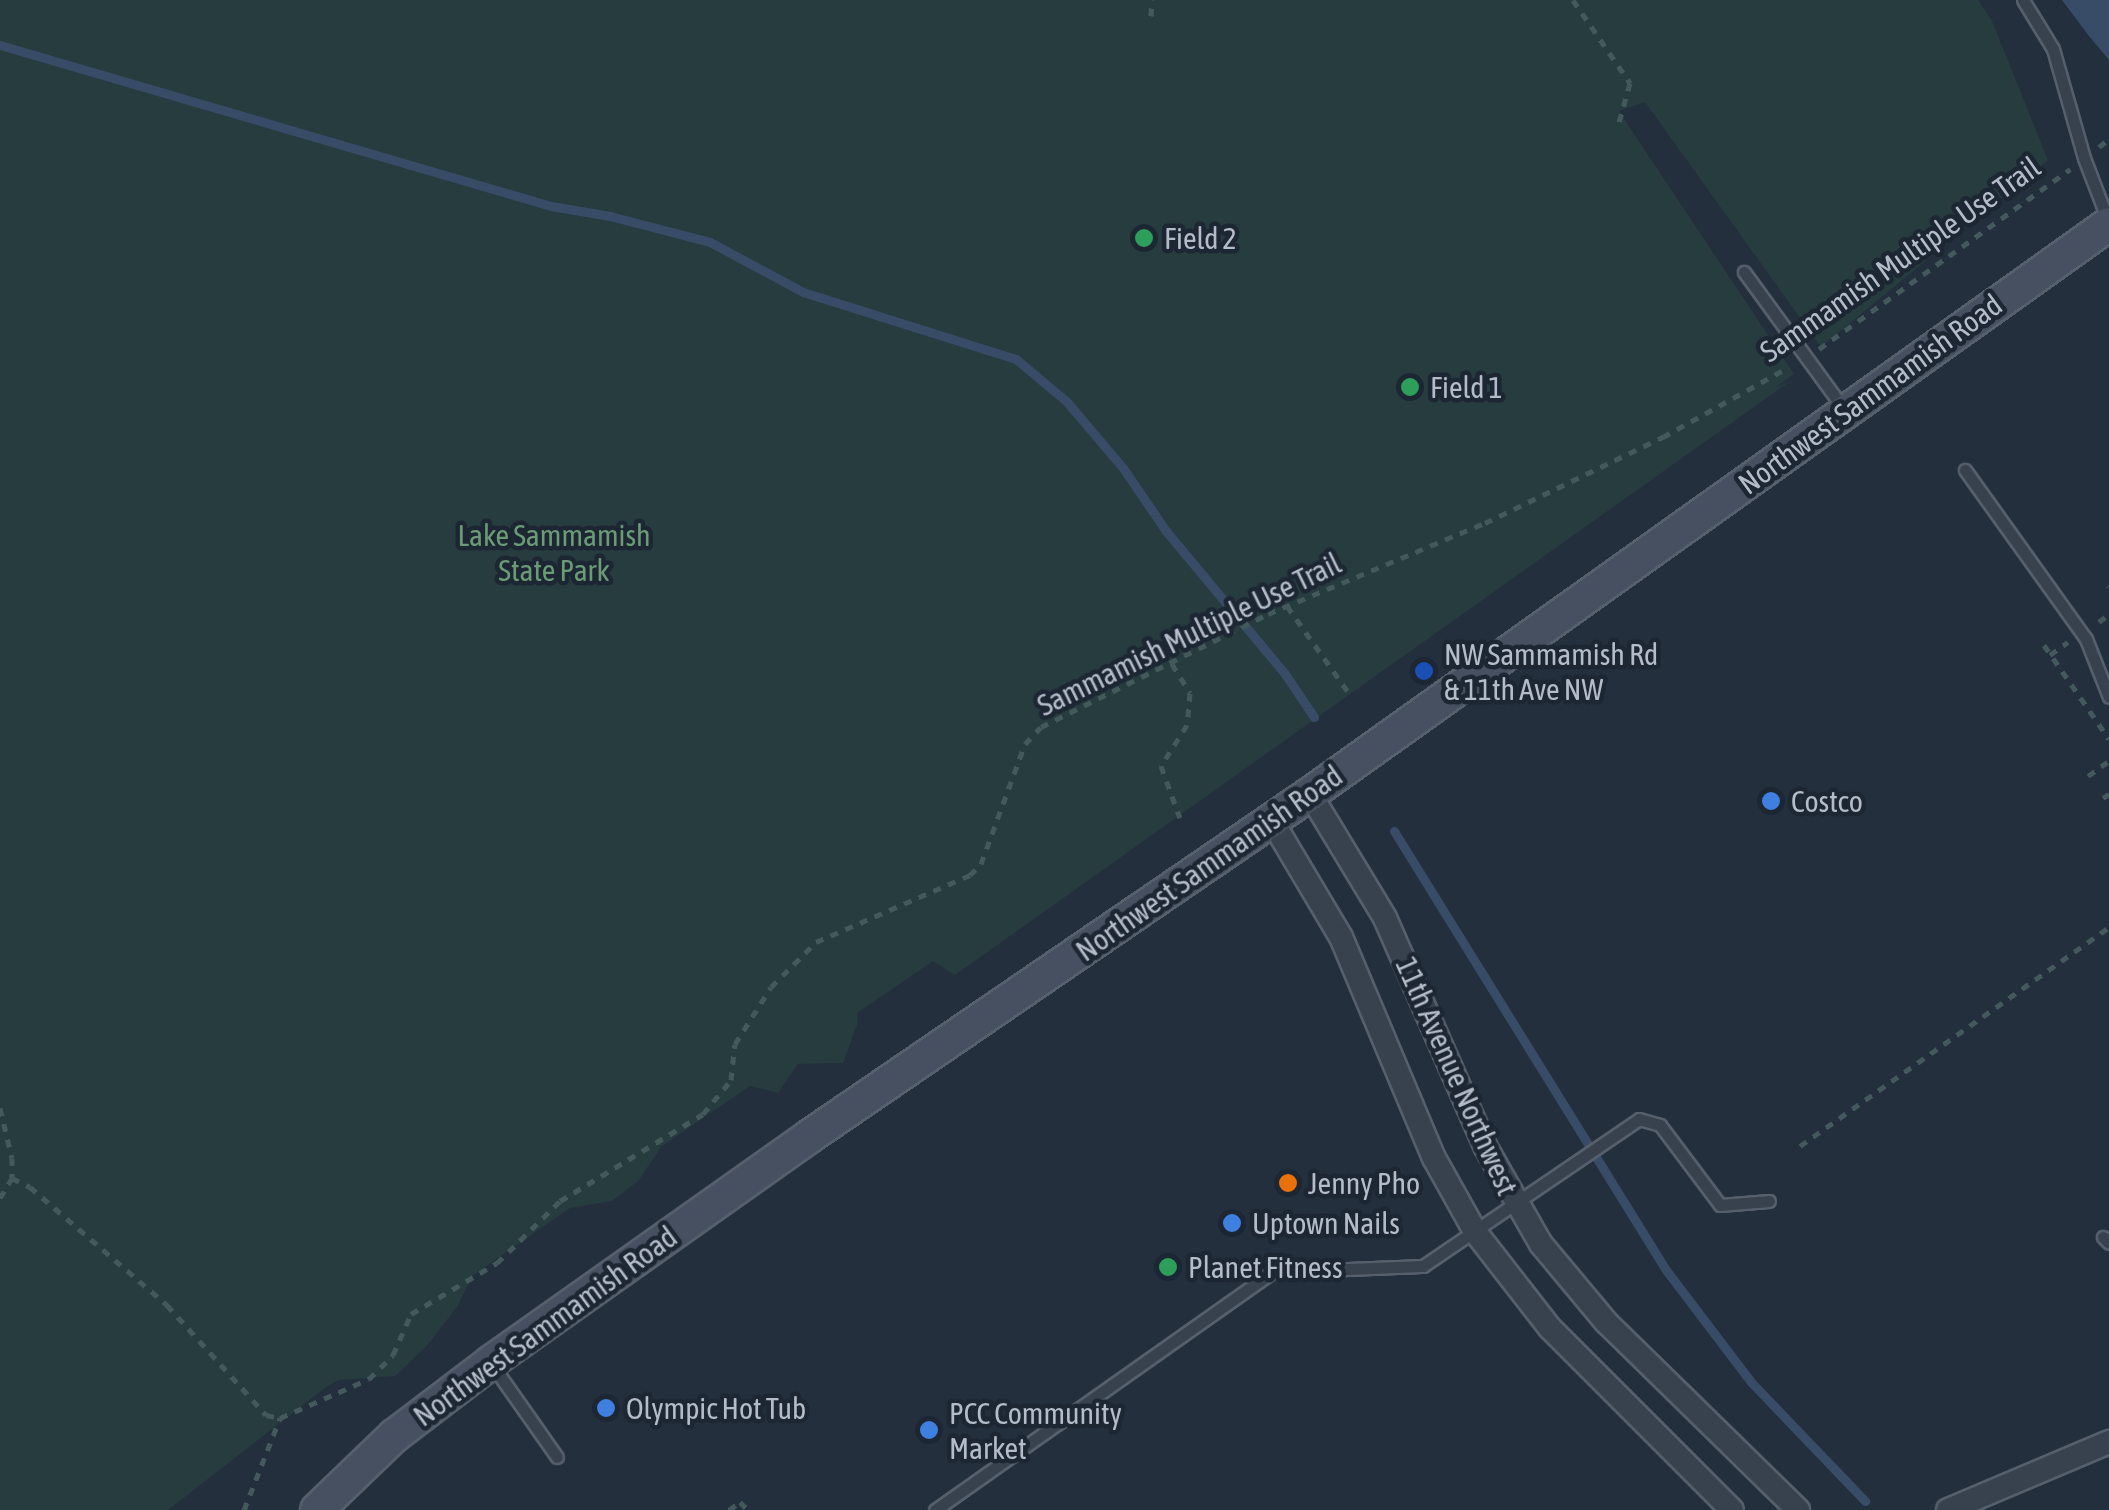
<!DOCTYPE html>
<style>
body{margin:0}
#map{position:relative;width:2109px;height:1510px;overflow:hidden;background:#242f3e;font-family:"Asap Condensed",sans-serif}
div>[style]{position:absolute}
.green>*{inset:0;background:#263c3f}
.water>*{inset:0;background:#394c67}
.stream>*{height:9px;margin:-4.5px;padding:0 4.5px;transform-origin:4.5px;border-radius:4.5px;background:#394c67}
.path>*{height:5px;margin-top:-2.5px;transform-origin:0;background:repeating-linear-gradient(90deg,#44595c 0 8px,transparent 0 16px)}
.roads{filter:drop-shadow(2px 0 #565f6c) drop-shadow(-2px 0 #565f6c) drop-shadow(0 2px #565f6c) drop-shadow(0 -2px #565f6c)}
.service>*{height:11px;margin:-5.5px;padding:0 5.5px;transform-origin:5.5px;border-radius:5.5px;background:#38414e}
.minor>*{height:22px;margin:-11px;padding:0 11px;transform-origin:11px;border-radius:11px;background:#38414e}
.secondary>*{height:32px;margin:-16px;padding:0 16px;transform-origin:16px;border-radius:16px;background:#465061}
.dots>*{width:28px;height:28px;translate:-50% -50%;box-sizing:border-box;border:5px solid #1d2633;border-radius:50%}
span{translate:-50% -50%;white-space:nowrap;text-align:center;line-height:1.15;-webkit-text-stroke:9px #1d2633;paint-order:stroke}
.poi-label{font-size:30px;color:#b4bcc9}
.left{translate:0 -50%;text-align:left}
.street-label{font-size:30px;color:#b4bcc9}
.park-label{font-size:30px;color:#6b9a76}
</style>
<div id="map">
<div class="green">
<i style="clip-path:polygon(0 0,1978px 0,1992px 21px,2048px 160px,1821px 347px,1645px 102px,1619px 111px,1794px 374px,1776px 387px,1789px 382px,955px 975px,933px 961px,857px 1013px,858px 1022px,843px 1063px,798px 1064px,778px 1093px,750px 1086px,662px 1146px,638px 1181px,612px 1201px,570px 1208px,472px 1276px,457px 1307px,425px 1348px,395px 1376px,339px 1380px,326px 1387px,168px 1510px,0 1510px)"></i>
</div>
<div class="water">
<i style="clip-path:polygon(2062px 0,2109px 0,2109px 60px,2089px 36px)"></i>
</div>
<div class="stream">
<i style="left:0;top:45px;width:574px;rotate:16.29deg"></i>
<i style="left:551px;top:206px;width:60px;rotate:9.6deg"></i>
<i style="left:610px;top:216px;width:103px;rotate:14.6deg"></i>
<i style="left:710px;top:242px;width:106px;rotate:28.3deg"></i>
<i style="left:803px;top:292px;width:223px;rotate:17.5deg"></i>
<i style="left:1016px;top:359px;width:67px;rotate:40.1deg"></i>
<i style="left:1067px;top:402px;width:87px;rotate:49.7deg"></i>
<i style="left:1123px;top:468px;width:76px;rotate:55.7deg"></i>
<i style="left:1166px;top:531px;width:186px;rotate:50.2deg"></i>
<i style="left:1285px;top:674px;width:52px;rotate:56deg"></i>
<i style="left:1394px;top:831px;width:516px;rotate:58.22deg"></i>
<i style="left:1666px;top:1270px;width:141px;rotate:52.8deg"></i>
<i style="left:1751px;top:1382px;width:165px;rotate:46.2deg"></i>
</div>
<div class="path">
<i style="left:1573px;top:0;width:101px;rotate:55.5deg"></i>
<i style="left:1630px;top:83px;width:45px;rotate:105.6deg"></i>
<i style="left:1151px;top:16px;width:16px;rotate:-86deg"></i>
<i style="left:2099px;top:147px;width:13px;rotate:-39deg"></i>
<i style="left:1819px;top:349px;width:309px;rotate:-35.6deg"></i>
<i style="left:2108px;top:585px;width:1px;rotate:45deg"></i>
<i style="left:1287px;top:606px;width:110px;rotate:54.6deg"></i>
<i style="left:2099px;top:622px;width:13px;rotate:-39deg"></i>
<i style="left:2044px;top:645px;width:114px;rotate:55.3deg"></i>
<i style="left:2050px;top:655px;width:22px;rotate:-36deg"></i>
<i style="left:1172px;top:664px;width:34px;rotate:58deg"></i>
<i style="left:1190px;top:693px;width:32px;rotate:95deg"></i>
<i style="left:1187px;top:725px;width:49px;rotate:122.4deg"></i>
<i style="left:1161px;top:766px;width:55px;rotate:69.9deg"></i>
<i style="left:2088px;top:776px;width:26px;rotate:-36deg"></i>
<i style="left:2103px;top:798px;width:7px;rotate:-34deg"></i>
<i style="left:0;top:1108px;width:51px;rotate:76.5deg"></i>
<i style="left:12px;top:1158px;width:20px;rotate:90deg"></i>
<i style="left:1800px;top:1146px;width:379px;rotate:-35.3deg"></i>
<i style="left:0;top:1198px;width:23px;rotate:-59deg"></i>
<i style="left:12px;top:1178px;width:20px;rotate:27deg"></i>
<i style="left:30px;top:1187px;width:181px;rotate:40.7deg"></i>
<i style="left:167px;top:1305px;width:148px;rotate:48deg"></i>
<i style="left:266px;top:1415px;width:14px;rotate:12deg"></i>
<i style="left:244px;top:1510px;width:99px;rotate:-68.6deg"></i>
<i style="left:280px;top:1418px;width:97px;rotate:-23.7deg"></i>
<i style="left:369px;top:1379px;width:34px;rotate:-45deg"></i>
<i style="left:393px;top:1355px;width:45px;rotate:-66.3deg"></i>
<i style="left:411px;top:1314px;width:100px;rotate:-30.7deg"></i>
<i style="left:497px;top:1263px;width:88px;rotate:-44.5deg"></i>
<i style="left:560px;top:1201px;width:167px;rotate:-31.3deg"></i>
<i style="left:703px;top:1114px;width:44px;rotate:-50.5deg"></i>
<i style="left:731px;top:1080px;width:36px;rotate:-84deg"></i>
<i style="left:735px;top:1044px;width:67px;rotate:-57.7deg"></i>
<i style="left:771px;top:987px;width:64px;rotate:-45deg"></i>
<i style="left:816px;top:942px;width:168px;rotate:-23.5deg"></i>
<i style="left:970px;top:875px;width:16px;rotate:-45deg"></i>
<i style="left:981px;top:864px;width:128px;rotate:-69.9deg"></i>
<i style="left:1025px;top:744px;width:23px;rotate:-47deg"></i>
<i style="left:1041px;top:727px;width:254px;rotate:-26.5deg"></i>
<i style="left:1268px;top:614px;width:235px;rotate:-22.8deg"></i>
<i style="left:1485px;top:523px;width:198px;rotate:-25.8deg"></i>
<i style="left:1663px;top:437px;width:144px;rotate:-29.1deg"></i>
<i style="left:729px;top:1510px;width:14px;rotate:-36deg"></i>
<i style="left:740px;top:1502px;width:11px;rotate:45deg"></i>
</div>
<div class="roads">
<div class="service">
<i style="left:2023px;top:0;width:57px;rotate:58.5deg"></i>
<i style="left:2053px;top:49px;width:113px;rotate:74.1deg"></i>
<i style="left:2084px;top:158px;width:70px;rotate:69deg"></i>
<i style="left:1744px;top:272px;width:168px;rotate:53.9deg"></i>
<i style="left:1965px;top:470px;width:208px;rotate:54.4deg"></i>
<i style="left:2086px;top:639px;width:62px;rotate:68.4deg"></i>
<i style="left:2103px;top:1237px;width:8px;rotate:45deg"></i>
<i style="left:493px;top:1366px;width:111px;rotate:54.9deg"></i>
<i style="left:935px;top:1510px;width:413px;rotate:-35.2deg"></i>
<i style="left:1273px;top:1272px;width:150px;rotate:-2.3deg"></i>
<i style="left:1423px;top:1266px;width:261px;rotate:-34.2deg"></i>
<i style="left:1639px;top:1119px;width:22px;rotate:16deg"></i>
<i style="left:1660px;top:1125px;width:100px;rotate:53.1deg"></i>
<i style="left:1720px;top:1205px;width:49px;rotate:-4.7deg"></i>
</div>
<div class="minor">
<i style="left:1310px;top:794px;width:145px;rotate:58.8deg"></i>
<i style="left:1385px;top:918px;width:249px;rotate:66.3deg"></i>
<i style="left:1485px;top:1146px;width:113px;rotate:60.3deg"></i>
<i style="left:1541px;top:1244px;width:102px;rotate:50.2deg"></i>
<i style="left:1606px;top:1322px;width:269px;rotate:44.4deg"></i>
<i style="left:1272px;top:821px;width:135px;rotate:59.3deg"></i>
<i style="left:1341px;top:937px;width:240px;rotate:67.2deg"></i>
<i style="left:1434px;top:1158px;width:86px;rotate:60.8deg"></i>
<i style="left:1476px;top:1233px;width:120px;rotate:52.1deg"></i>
<i style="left:1550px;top:1328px;width:257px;rotate:45deg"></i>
<i style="left:1948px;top:1510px;width:175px;rotate:-22.9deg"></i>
</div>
<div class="secondary">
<i style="left:317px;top:1510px;width:107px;rotate:-43.9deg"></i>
<i style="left:394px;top:1436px;width:122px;rotate:-37.3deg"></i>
<i style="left:491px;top:1362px;width:391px;rotate:-35.3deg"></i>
<i style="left:810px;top:1136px;width:606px;rotate:-34.37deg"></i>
<i style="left:1310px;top:794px;width:981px;rotate:-35.5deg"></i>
</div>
</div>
<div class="dots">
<i style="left:1144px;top:238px;background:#2e9e5b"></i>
<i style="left:1410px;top:387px;background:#2e9e5b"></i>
<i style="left:1424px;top:671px;background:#1a4fb4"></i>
<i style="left:1771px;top:801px;background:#3f7fe0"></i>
<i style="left:1288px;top:1183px;background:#e8710a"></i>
<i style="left:1232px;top:1223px;background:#3f7fe0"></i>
<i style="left:1168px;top:1267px;background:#2e9e5b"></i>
<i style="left:606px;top:1408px;background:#3f7fe0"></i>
<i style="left:929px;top:1430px;background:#3f7fe0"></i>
</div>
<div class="poi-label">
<span class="left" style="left:1164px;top:238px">Field 2</span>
<span class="left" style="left:1430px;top:387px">Field 1</span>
<span class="left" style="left:1444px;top:671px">NW Sammamish Rd<br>&amp; 11th Ave NW</span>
<span class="left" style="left:1791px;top:801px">Costco</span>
<span class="left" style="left:1308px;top:1183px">Jenny Pho</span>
<span class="left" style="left:1252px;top:1223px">Uptown Nails</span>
<span class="left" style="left:1188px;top:1267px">Planet Fitness</span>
<span class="left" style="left:626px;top:1408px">Olympic Hot Tub</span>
<span class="left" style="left:949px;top:1430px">PCC Community<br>Market</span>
</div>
<div class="street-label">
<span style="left:1900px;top:259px;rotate:-35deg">Sammamish Multiple Use Trail</span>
<span style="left:1870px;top:394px;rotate:-36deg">Northwest Sammamish Road</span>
<span style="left:1189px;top:634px;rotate:-26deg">Sammamish Multiple Use Trail</span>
<span style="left:1209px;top:863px;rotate:-35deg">Northwest Sammamish Road</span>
<span style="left:1457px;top:1076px;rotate:66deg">11th Avenue Northwest</span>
<span style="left:545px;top:1326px;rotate:-36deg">Northwest Sammamish Road</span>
</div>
<div class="park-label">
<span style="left:554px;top:552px">Lake Sammamish<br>State Park</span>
</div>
</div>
